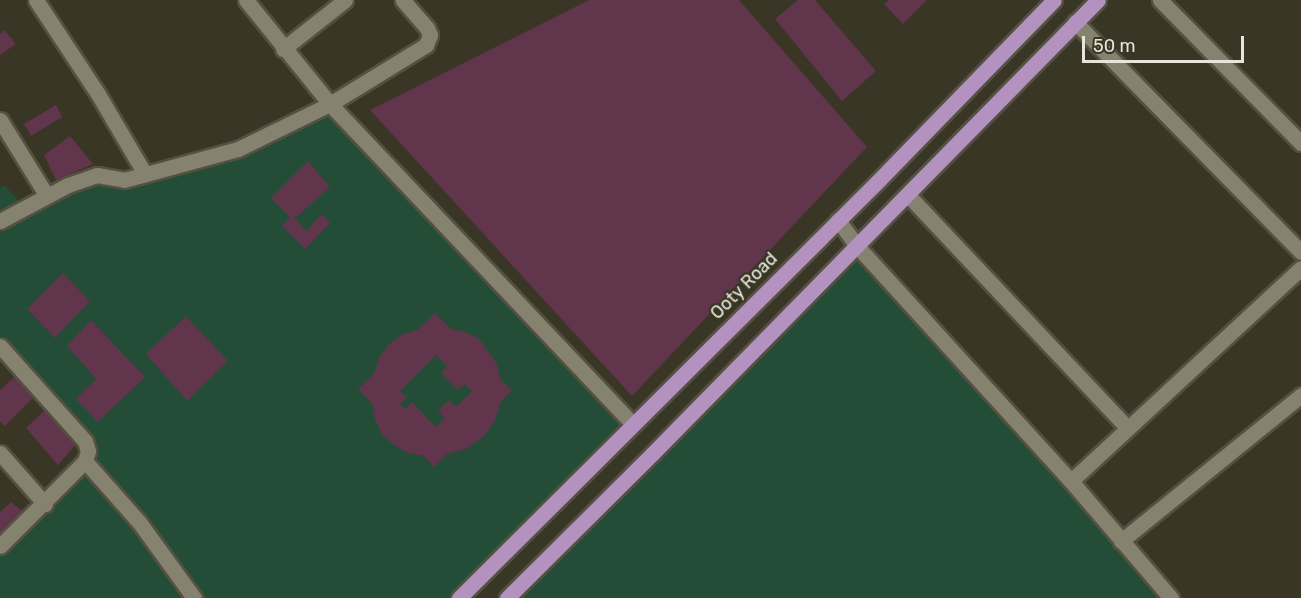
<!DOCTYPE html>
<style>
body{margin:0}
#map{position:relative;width:1301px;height:598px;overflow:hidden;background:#393625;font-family:Rubik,sans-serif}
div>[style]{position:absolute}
.green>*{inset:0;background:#244d37}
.building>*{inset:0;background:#61354b}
.roads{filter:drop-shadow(2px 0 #545142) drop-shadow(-2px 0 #545142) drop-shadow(0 2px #545142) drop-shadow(0 -2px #545142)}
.street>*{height:15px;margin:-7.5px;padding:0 7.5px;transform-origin:7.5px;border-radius:7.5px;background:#85826f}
.primary>*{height:15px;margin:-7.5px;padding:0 7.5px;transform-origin:7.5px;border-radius:7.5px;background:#b392c0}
span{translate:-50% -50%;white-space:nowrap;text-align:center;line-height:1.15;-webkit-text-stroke:4.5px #393625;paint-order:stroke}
.street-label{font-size:18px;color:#e7e5da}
.scale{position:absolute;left:1082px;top:36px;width:162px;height:27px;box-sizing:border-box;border:3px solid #e7e5da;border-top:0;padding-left:8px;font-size:18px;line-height:21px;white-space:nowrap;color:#e7e5da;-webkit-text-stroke:4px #393625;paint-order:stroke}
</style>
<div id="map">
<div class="green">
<i style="clip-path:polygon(325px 106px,633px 424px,459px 598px,194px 598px,88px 457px,85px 441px,0 337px,0 221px,97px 175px,145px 174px)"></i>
<i style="clip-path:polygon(4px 185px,20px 202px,0 215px,0 188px)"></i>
<i style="clip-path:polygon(857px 246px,1167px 598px,500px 598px)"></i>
<i style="clip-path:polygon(85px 461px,133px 528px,185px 598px,0 598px,0 546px)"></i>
</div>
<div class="building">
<i style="clip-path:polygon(589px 0,739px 0,867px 147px,632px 396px,370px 110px)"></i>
<i style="clip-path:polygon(798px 0,815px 0,876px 71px,842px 101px,775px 19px)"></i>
<i style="clip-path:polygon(889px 0,927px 0,903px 24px,884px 4px)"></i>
<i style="clip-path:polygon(4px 30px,16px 44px,0 55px,0 34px)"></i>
<i style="clip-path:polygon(56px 105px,62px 117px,31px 136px,24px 124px)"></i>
<i style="clip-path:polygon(70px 136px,93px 164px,56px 180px,44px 155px)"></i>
<i style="clip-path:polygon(308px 161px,330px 187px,295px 218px,306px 231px,322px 214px,330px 223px,305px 249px,282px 226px,290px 217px,271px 198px)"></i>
<i style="clip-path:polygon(63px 273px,90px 301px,55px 338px,27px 309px)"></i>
<i style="clip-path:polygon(evenodd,435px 313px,451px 329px,466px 332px,479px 339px,497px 364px,500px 379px,512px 390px,501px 401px,495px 421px,483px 437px,466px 449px,447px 454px,434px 467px,424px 456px,408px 453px,394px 445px,382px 434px,375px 419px,372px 404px,358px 389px,374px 374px,379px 358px,389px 344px,403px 334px,419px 329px,435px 313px,436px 355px,447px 366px,441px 373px,458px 390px,465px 384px,472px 391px,456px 407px,449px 400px,438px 411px,445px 418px,436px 427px,412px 402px,405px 409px,400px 404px,407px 397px,400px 391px,436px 355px)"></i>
<i style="clip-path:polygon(186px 316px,228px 361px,187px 401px,146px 354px)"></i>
<i style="clip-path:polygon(91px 320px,145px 377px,98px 422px,76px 399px,96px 379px,67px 346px)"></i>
<i style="clip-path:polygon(14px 377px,34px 397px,5px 426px,0 421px,0 390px)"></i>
<i style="clip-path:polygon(45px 410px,77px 443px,58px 465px,26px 428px)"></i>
<i style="clip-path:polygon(11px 502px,24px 512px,0 542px,0 512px)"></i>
</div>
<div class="roads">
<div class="street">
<i style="left:36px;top:0;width:113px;rotate:56.6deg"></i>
<i style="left:98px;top:94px;width:93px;rotate:59.6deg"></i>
<i style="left:246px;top:0;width:134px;rotate:51.1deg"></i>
<i style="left:330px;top:104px;width:113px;rotate:-31.6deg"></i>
<i style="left:426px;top:45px;width:11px;rotate:-68deg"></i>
<i style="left:430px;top:35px;width:8px;rotate:-113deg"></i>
<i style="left:427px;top:28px;width:37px;rotate:-131deg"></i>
<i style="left:1160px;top:0;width:201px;rotate:45.4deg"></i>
<i style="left:1075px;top:22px;width:322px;rotate:45.5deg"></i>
<i style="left:283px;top:49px;width:79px;rotate:-38.3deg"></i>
<i style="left:0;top:120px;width:89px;rotate:58.3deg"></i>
<i style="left:908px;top:195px;width:319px;rotate:46.7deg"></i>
<i style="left:838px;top:220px;width:32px;rotate:54deg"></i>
<i style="left:857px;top:246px;width:318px;rotate:47.7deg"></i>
<i style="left:1071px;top:481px;width:154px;rotate:49.5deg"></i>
<i style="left:0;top:221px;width:77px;rotate:-27.9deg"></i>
<i style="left:68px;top:185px;width:31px;rotate:-19deg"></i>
<i style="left:97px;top:175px;width:27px;rotate:10deg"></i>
<i style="left:124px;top:180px;width:118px;rotate:-15.2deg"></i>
<i style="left:238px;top:149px;width:102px;rotate:-26.1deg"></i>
<i style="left:330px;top:104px;width:441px;rotate:46.6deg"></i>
<i style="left:0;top:346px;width:127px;rotate:48.2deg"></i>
<i style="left:85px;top:441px;width:10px;rotate:73deg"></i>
<i style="left:88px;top:451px;width:10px;rotate:107deg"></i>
<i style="left:85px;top:461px;width:120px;rotate:135deg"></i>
<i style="left:0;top:453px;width:68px;rotate:48.6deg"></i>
<i style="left:85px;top:461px;width:81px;rotate:48.5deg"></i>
<i style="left:139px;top:522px;width:94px;rotate:54.1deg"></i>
<i style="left:1071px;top:481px;width:313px;rotate:-42.8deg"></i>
<i style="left:1121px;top:541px;width:232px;rotate:-39deg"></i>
</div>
<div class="primary">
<i style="left:459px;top:598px;width:591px;rotate:-44.86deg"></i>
<i style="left:878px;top:181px;width:252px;rotate:-45.8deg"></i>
<i style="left:507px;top:598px;width:204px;rotate:-44.8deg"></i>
<i style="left:652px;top:454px;width:636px;rotate:-45.51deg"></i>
</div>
</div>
<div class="street-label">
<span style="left:744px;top:286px;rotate:-45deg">Ooty Road</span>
</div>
<div class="scale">50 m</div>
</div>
